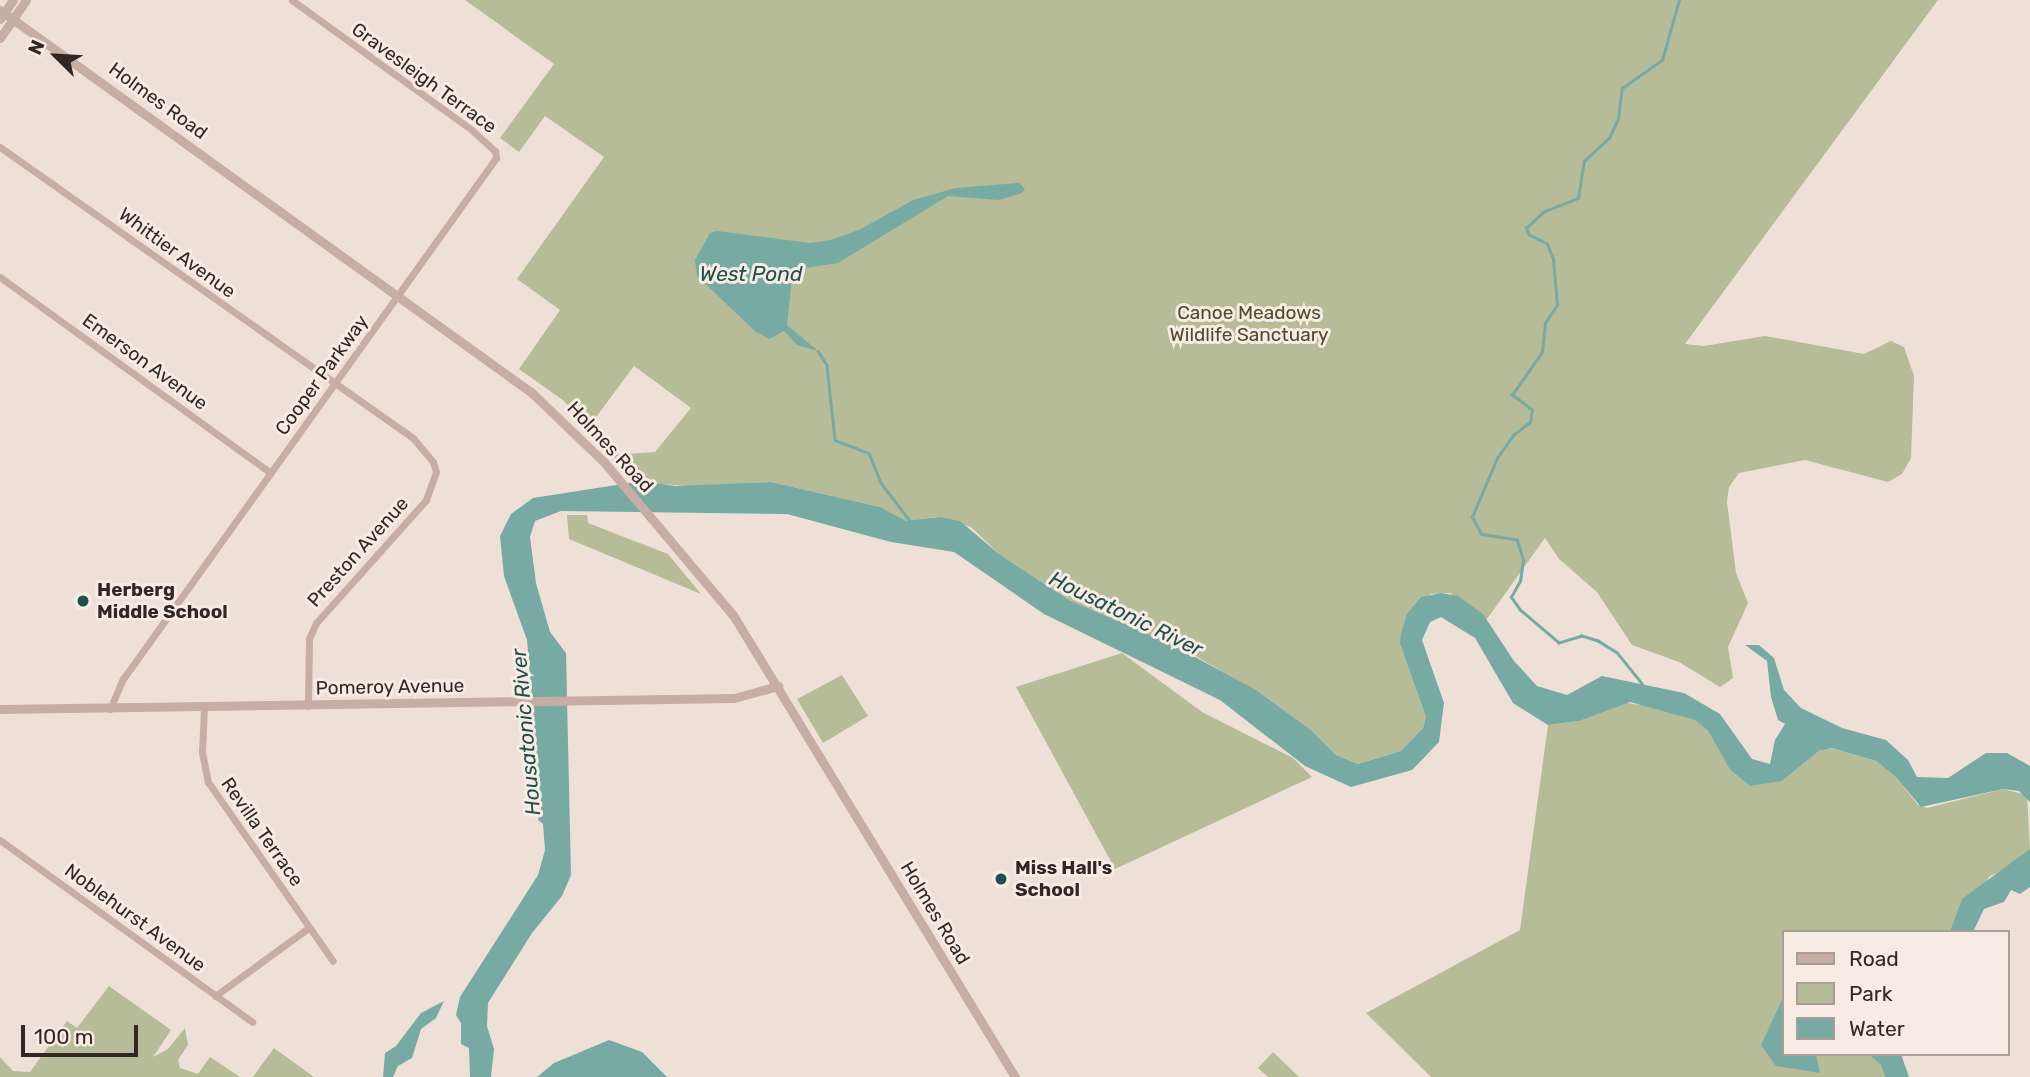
<!DOCTYPE html>
<style>
body{margin:0}
#map{position:relative;width:2030px;height:1077px;overflow:hidden;background:#efe0d7;font-family:Rubik,sans-serif}
div>[style]{position:absolute}
.green>*{inset:0;background:#b6bc98}
.water>*{inset:0;background:#78aaa4}
.stream>*{height:2.5px;margin:-1.25px;padding:0 1.25px;transform-origin:1.25px;border-radius:1.25px;background:#78aaa4}
.minor>*{height:7px;margin:-3.5px;padding:0 3.5px;transform-origin:3.5px;border-radius:3.5px;background:#c6aea4}
.tertiary>*{height:9px;margin:-4.5px;padding:0 4.5px;transform-origin:4.5px;border-radius:4.5px;background:#c6aea4}
.dots>*{width:19px;height:19px;translate:-50% -50%;box-sizing:border-box;border:4px solid #f7ebe3;border-radius:50%}
span{translate:-50% -50%;white-space:nowrap;text-align:center;line-height:1.15;-webkit-text-stroke:6px #f7ebe3;paint-order:stroke}
.street-label{font-size:19px;color:#322725}
.park-label{font-size:19px;color:#464e2b}
.poi-label{font-size:19px;color:#322725;font-weight:700}
.left{translate:0 -50%;text-align:left}
.water-label{font-size:21px;color:#1e504c;font-style:italic}
.legend{position:absolute;left:1782px;top:930px;width:228px;height:126px;box-sizing:border-box;background:#f7ebe3;border:2px solid #a89d97;margin:0;padding:9px 12px;list-style:none;font-size:21px;color:#322725}
.legend li{display:flex;align-items:center;gap:14px;height:35px}
.legend b{width:35px;border:2px solid #a89d97}
.north{position:absolute;left:21px;top:21px;width:70px;height:70px;-webkit-text-stroke:5px #f7ebe3;paint-order:stroke;rotate:294deg;font-size:19px;font-weight:700;line-height:28px;text-align:center;color:#322725}
.north::after{content:'';display:block;margin:auto;width:24px;height:32px;background:#322725;clip-path:polygon(50% 0,100% 100%,50% 72%,0 100%)}
.scale{position:absolute;left:21px;top:1025px;width:117px;height:32px;box-sizing:border-box;border:4px solid #322725;border-top:0;padding-left:9px;font-size:21px;line-height:24px;white-space:nowrap;color:#322725;-webkit-text-stroke:5px #f7ebe3;paint-order:stroke}
</style>
<div id="map">
<div class="green">
<i style="clip-path:polygon(465px 0,1938px 0,1685px 344px,1704px 346px,1765px 336px,1864px 354px,1891px 341px,1904px 347px,1914px 376px,1911px 458px,1902px 474px,1888px 482px,1805px 460px,1739px 473px,1729px 487px,1727px 502px,1736px 573px,1748px 603px,1728px 647px,1733px 678px,1720px 687px,1679px 662px,1632px 645px,1597px 592px,1559px 559px,1545px 538px,1487px 619px,1450px 593px,1430px 594px,1400px 644px,1426px 717px,1423px 728px,1401px 751px,1358px 764px,1336px 755px,1310px 729px,1269px 699px,1194px 655px,1069px 600px,999px 554px,971px 527px,936px 517px,906px 522px,880px 507px,771px 482px,688px 486px,636px 482px,612px 455px,655px 452px,691px 408px,634px 366px,588px 428px,564px 401px,519px 369px,560px 310px,517px 279px,604px 157px,545px 116px,519px 152px,500px 138px,554px 64px)"></i>
<i style="clip-path:polygon(567px 515px,587px 515px,588px 523px,668px 554px,701px 594px,569px 539px)"></i>
<i style="clip-path:polygon(1122px 653px,1202px 712px,1293px 758px,1312px 777px,1115px 869px,1016px 687px)"></i>
<i style="clip-path:polygon(842px 675px,868px 716px,823px 743px,797px 699px)"></i>
<i style="clip-path:polygon(1621px 702px,1660px 708px,1695px 720px,1708px 731px,1730px 770px,1750px 786px,1786px 778px,1819px 751px,1832px 748px,1876px 761px,1896px 777px,1918px 805px,1927px 808px,2003px 789px,2027px 795px,2030px 849px,2005px 870px,1990px 876px,1950px 932px,1783px 932px,1783px 1054px,1868px 1054px,1881px 1065px,1885px 1077px,1431px 1077px,1366px 1013px,1520px 930px,1548px 725px,1579px 721px)"></i>
<i style="clip-path:polygon(109px 986px,171px 1030px,153px 1057px,168px 1049px,185px 1028px,188px 1045px,178px 1060px,180px 1068px,198px 1074px,210px 1057px,240px 1077px,0 1077px,0 1057px,13px 1071px,30px 1072px,67px 1021px,77px 1028px)"></i>
<i style="clip-path:polygon(274px 1048px,314px 1077px,253px 1077px)"></i>
<i style="clip-path:polygon(1273px 1052px,1299px 1077px,1268px 1077px,1258px 1068px)"></i>
</div>
<div class="water">
<i style="clip-path:polygon(1019px 183px,1025px 189px,1022px 193px,999px 200px,948px 196px,838px 263px,798px 269px,792px 278px,787px 325px,818px 351px,797px 345px,784px 331px,769px 339px,756px 332px,697px 276px,695px 260px,710px 233px,717px 231px,810px 243px,830px 240px,859px 230px,913px 200px,956px 188px)"></i>
<i style="clip-path:polygon(642px 481px,675px 486px,771px 482px,880px 507px,906px 521px,939px 517px,960px 521px,999px 554px,1069px 600px,1171px 644px,1256px 690px,1310px 729px,1336px 755px,1358px 764px,1401px 751px,1423px 728px,1426px 717px,1400px 644px,1401px 633px,1407px 614px,1421px 597px,1441px 593px,1458px 596px,1483px 614px,1514px 661px,1537px 686px,1567px 695px,1602px 676px,1684px 693px,1720px 714px,1752px 759px,1770px 764px,1775px 740px,1785px 724px,1778px 720px,1771px 697px,1767px 661px,1745px 645px,1759px 645px,1774px 658px,1784px 690px,1801px 708px,1842px 728px,1886px 740px,1908px 760px,1917px 777px,1948px 778px,1986px 753px,2007px 753px,2030px 766px,2030px 802px,2019px 791px,2003px 789px,1921px 807px,1896px 777px,1876px 761px,1832px 748px,1819px 751px,1782px 781px,1750px 786px,1730px 770px,1708px 731px,1695px 720px,1630px 702px,1579px 721px,1548px 725px,1513px 703px,1475px 638px,1441px 617px,1430px 622px,1422px 640px,1444px 703px,1439px 742px,1412px 770px,1351px 787px,1305px 766px,1220px 700px,1044px 614px,954px 552px,891px 542px,787px 514px,561px 511px,535px 521px,530px 537px,536px 583px,550px 632px,566px 653px,571px 875px,562px 896px,532px 933px,488px 1003px,487px 1026px,494px 1049px,491px 1077px,470px 1077px,469px 1048px,461px 1044px,461px 1023px,456px 1015px,460px 997px,538px 875px,545px 850px,543px 824px,538px 820px,541px 809px,527px 640px,504px 576px,500px 536px,511px 514px,533px 498px)"></i>
<i style="clip-path:polygon(2030px 849px,2030px 887px,2020px 894px,2011px 890px,2004px 902px,1984px 909px,1973px 932px,1950px 932px,1962px 899px)"></i>
<i style="clip-path:polygon(1783px 998px,1783px 1054px,1816px 1055px,1820px 1073px,1776px 1066px,1761px 1045px)"></i>
<i style="clip-path:polygon(444px 1001px,436px 1018px,421px 1029px,412px 1058px,398px 1066px,393px 1077px,383px 1077px,385px 1053px,396px 1046px,421px 1013px)"></i>
<i style="clip-path:polygon(609px 1040px,642px 1052px,667px 1077px,537px 1077px,554px 1063px)"></i>
<i style="clip-path:polygon(1868px 1054px,1901px 1054px,1909px 1077px,1885px 1077px,1881px 1065px)"></i>
</div>
<div class="stream">
<i style="left:818px;top:351px;width:17px;rotate:57deg"></i>
<i style="left:827px;top:365px;width:75px;rotate:83.9deg"></i>
<i style="left:835px;top:440px;width:36px;rotate:21deg"></i>
<i style="left:869px;top:453px;width:32px;rotate:68deg"></i>
<i style="left:881px;top:483px;width:49px;rotate:52.4deg"></i>
<i style="left:1642px;top:684px;width:40px;rotate:-129deg"></i>
<i style="left:1617px;top:653px;width:22px;rotate:-148deg"></i>
<i style="left:1598px;top:641px;width:17px;rotate:-163deg"></i>
<i style="left:1582px;top:636px;width:24px;rotate:163deg"></i>
<i style="left:1559px;top:643px;width:51px;rotate:-139.8deg"></i>
<i style="left:1520px;top:610px;width:16px;rotate:-125deg"></i>
<i style="left:1511px;top:597px;width:18px;rotate:-61deg"></i>
<i style="left:1520px;top:581px;width:21px;rotate:-82deg"></i>
<i style="left:1523px;top:560px;width:21px;rotate:-107deg"></i>
<i style="left:1517px;top:540px;width:36px;rotate:-171deg"></i>
<i style="left:1481px;top:534px;width:19px;rotate:-118deg"></i>
<i style="left:1472px;top:517px;width:64px;rotate:-67deg"></i>
<i style="left:1497px;top:458px;width:28px;rotate:-55deg"></i>
<i style="left:1513px;top:435px;width:21px;rotate:-37deg"></i>
<i style="left:1530px;top:422px;width:12px;rotate:-81deg"></i>
<i style="left:1532px;top:410px;width:25px;rotate:-143deg"></i>
<i style="left:1512px;top:395px;width:52px;rotate:-55.1deg"></i>
<i style="left:1542px;top:352px;width:29px;rotate:-84deg"></i>
<i style="left:1545px;top:323px;width:22px;rotate:-56deg"></i>
<i style="left:1557px;top:305px;width:46px;rotate:-95deg"></i>
<i style="left:1553px;top:259px;width:16px;rotate:-112deg"></i>
<i style="left:1547px;top:244px;width:20px;rotate:-153deg"></i>
<i style="left:1529px;top:235px;width:8px;rotate:-113deg"></i>
<i style="left:1526px;top:228px;width:23px;rotate:-43deg"></i>
<i style="left:1543px;top:212px;width:38px;rotate:-22deg"></i>
<i style="left:1578px;top:198px;width:37px;rotate:-81deg"></i>
<i style="left:1584px;top:161px;width:34px;rotate:-43deg"></i>
<i style="left:1609px;top:138px;width:21px;rotate:-65deg"></i>
<i style="left:1618px;top:119px;width:31px;rotate:-83deg"></i>
<i style="left:1622px;top:88px;width:49px;rotate:-35deg"></i>
<i style="left:1662px;top:60px;width:62px;rotate:-74.2deg"></i>
</div>
<div class="minor">
<i style="left:0;top:147px;width:505px;rotate:35.17deg"></i>
<i style="left:413px;top:438px;width:31px;rotate:50deg"></i>
<i style="left:433px;top:462px;width:10px;rotate:73deg"></i>
<i style="left:436px;top:472px;width:30px;rotate:110deg"></i>
<i style="left:426px;top:500px;width:165px;rotate:131.8deg"></i>
<i style="left:316px;top:623px;width:17px;rotate:114deg"></i>
<i style="left:309px;top:639px;width:67px;rotate:90.9deg"></i>
<i style="left:0;top:277px;width:334px;rotate:35.9deg"></i>
<i style="left:204px;top:708px;width:44px;rotate:92.6deg"></i>
<i style="left:202px;top:752px;width:31px;rotate:79deg"></i>
<i style="left:208px;top:782px;width:218px;rotate:55.1deg"></i>
<i style="left:110px;top:709px;width:33px;rotate:-67deg"></i>
<i style="left:123px;top:679px;width:641px;rotate:-54.4deg"></i>
<i style="left:496px;top:158px;width:7px;rotate:-98deg"></i>
<i style="left:495px;top:151px;width:31px;rotate:-138deg"></i>
<i style="left:472px;top:130px;width:222px;rotate:-144.2deg"></i>
<i style="left:0;top:840px;width:311px;rotate:35.8deg"></i>
<i style="left:215px;top:996px;width:114px;rotate:-36.1deg"></i>
</div>
<div class="tertiary">
<i style="left:0;top:10px;width:656px;rotate:35.75deg"></i>
<i style="left:532px;top:393px;width:100px;rotate:43.8deg"></i>
<i style="left:604px;top:462px;width:200px;rotate:49.9deg"></i>
<i style="left:733px;top:615px;width:541px;rotate:58.6deg"></i>
<i style="left:0;top:19px;width:23px;rotate:-56deg"></i>
<i style="left:0;top:38px;width:46px;rotate:-55.6deg"></i>
<i style="left:0;top:709px;width:734px;rotate:-0.86deg"></i>
<i style="left:734px;top:698px;width:46px;rotate:-15.3deg"></i>
</div>
<div class="dots">
<i style="left:83px;top:601px;background:#1e504c"></i>
<i style="left:1001px;top:879px;background:#1e504c"></i>
</div>
<div class="street-label">
<span style="left:424px;top:78px;rotate:36deg">Gravesleigh Terrace</span>
<span style="left:158px;top:101px;rotate:36deg">Holmes Road</span>
<span style="left:177px;top:253px;rotate:36deg">Whittier Avenue</span>
<span style="left:145px;top:362px;rotate:36deg">Emerson Avenue</span>
<span style="left:322px;top:375px;rotate:-54deg">Cooper Parkway</span>
<span style="left:610px;top:447px;rotate:47deg">Holmes Road</span>
<span style="left:358px;top:552px;rotate:-48deg">Preston Avenue</span>
<span style="left:390px;top:687px;rotate:-1deg">Pomeroy Avenue</span>
<span style="left:262px;top:832px;rotate:55deg">Revilla Terrace</span>
<span style="left:935px;top:913px;rotate:59deg">Holmes Road</span>
<span style="left:135px;top:918px;rotate:36deg">Noblehurst Avenue</span>
</div>
<div class="park-label">
<span style="left:1249px;top:324px">Canoe Meadows<br>Wildlife Sanctuary</span>
</div>
<div class="poi-label">
<span class="left" style="left:97px;top:601px">Herberg<br>Middle School</span>
<span class="left" style="left:1015px;top:879px">Miss Hall's<br>School</span>
</div>
<div class="water-label">
<span style="left:751px;top:274px">West Pond</span>
<span style="left:1126px;top:614px;rotate:26deg">Housatonic River</span>
<span style="left:526px;top:732px;rotate:-95deg">Housatonic River</span>
</div>
<ul class="legend">
<li><b style="height:9px;background:#c6aea4"></b>Road</li>
<li><b style="height:19px;background:#b6bc98"></b>Park</li>
<li><b style="height:19px;background:#78aaa4"></b>Water</li>
</ul>
<div class="north">N</div>
<div class="scale">100 m</div>
</div>
